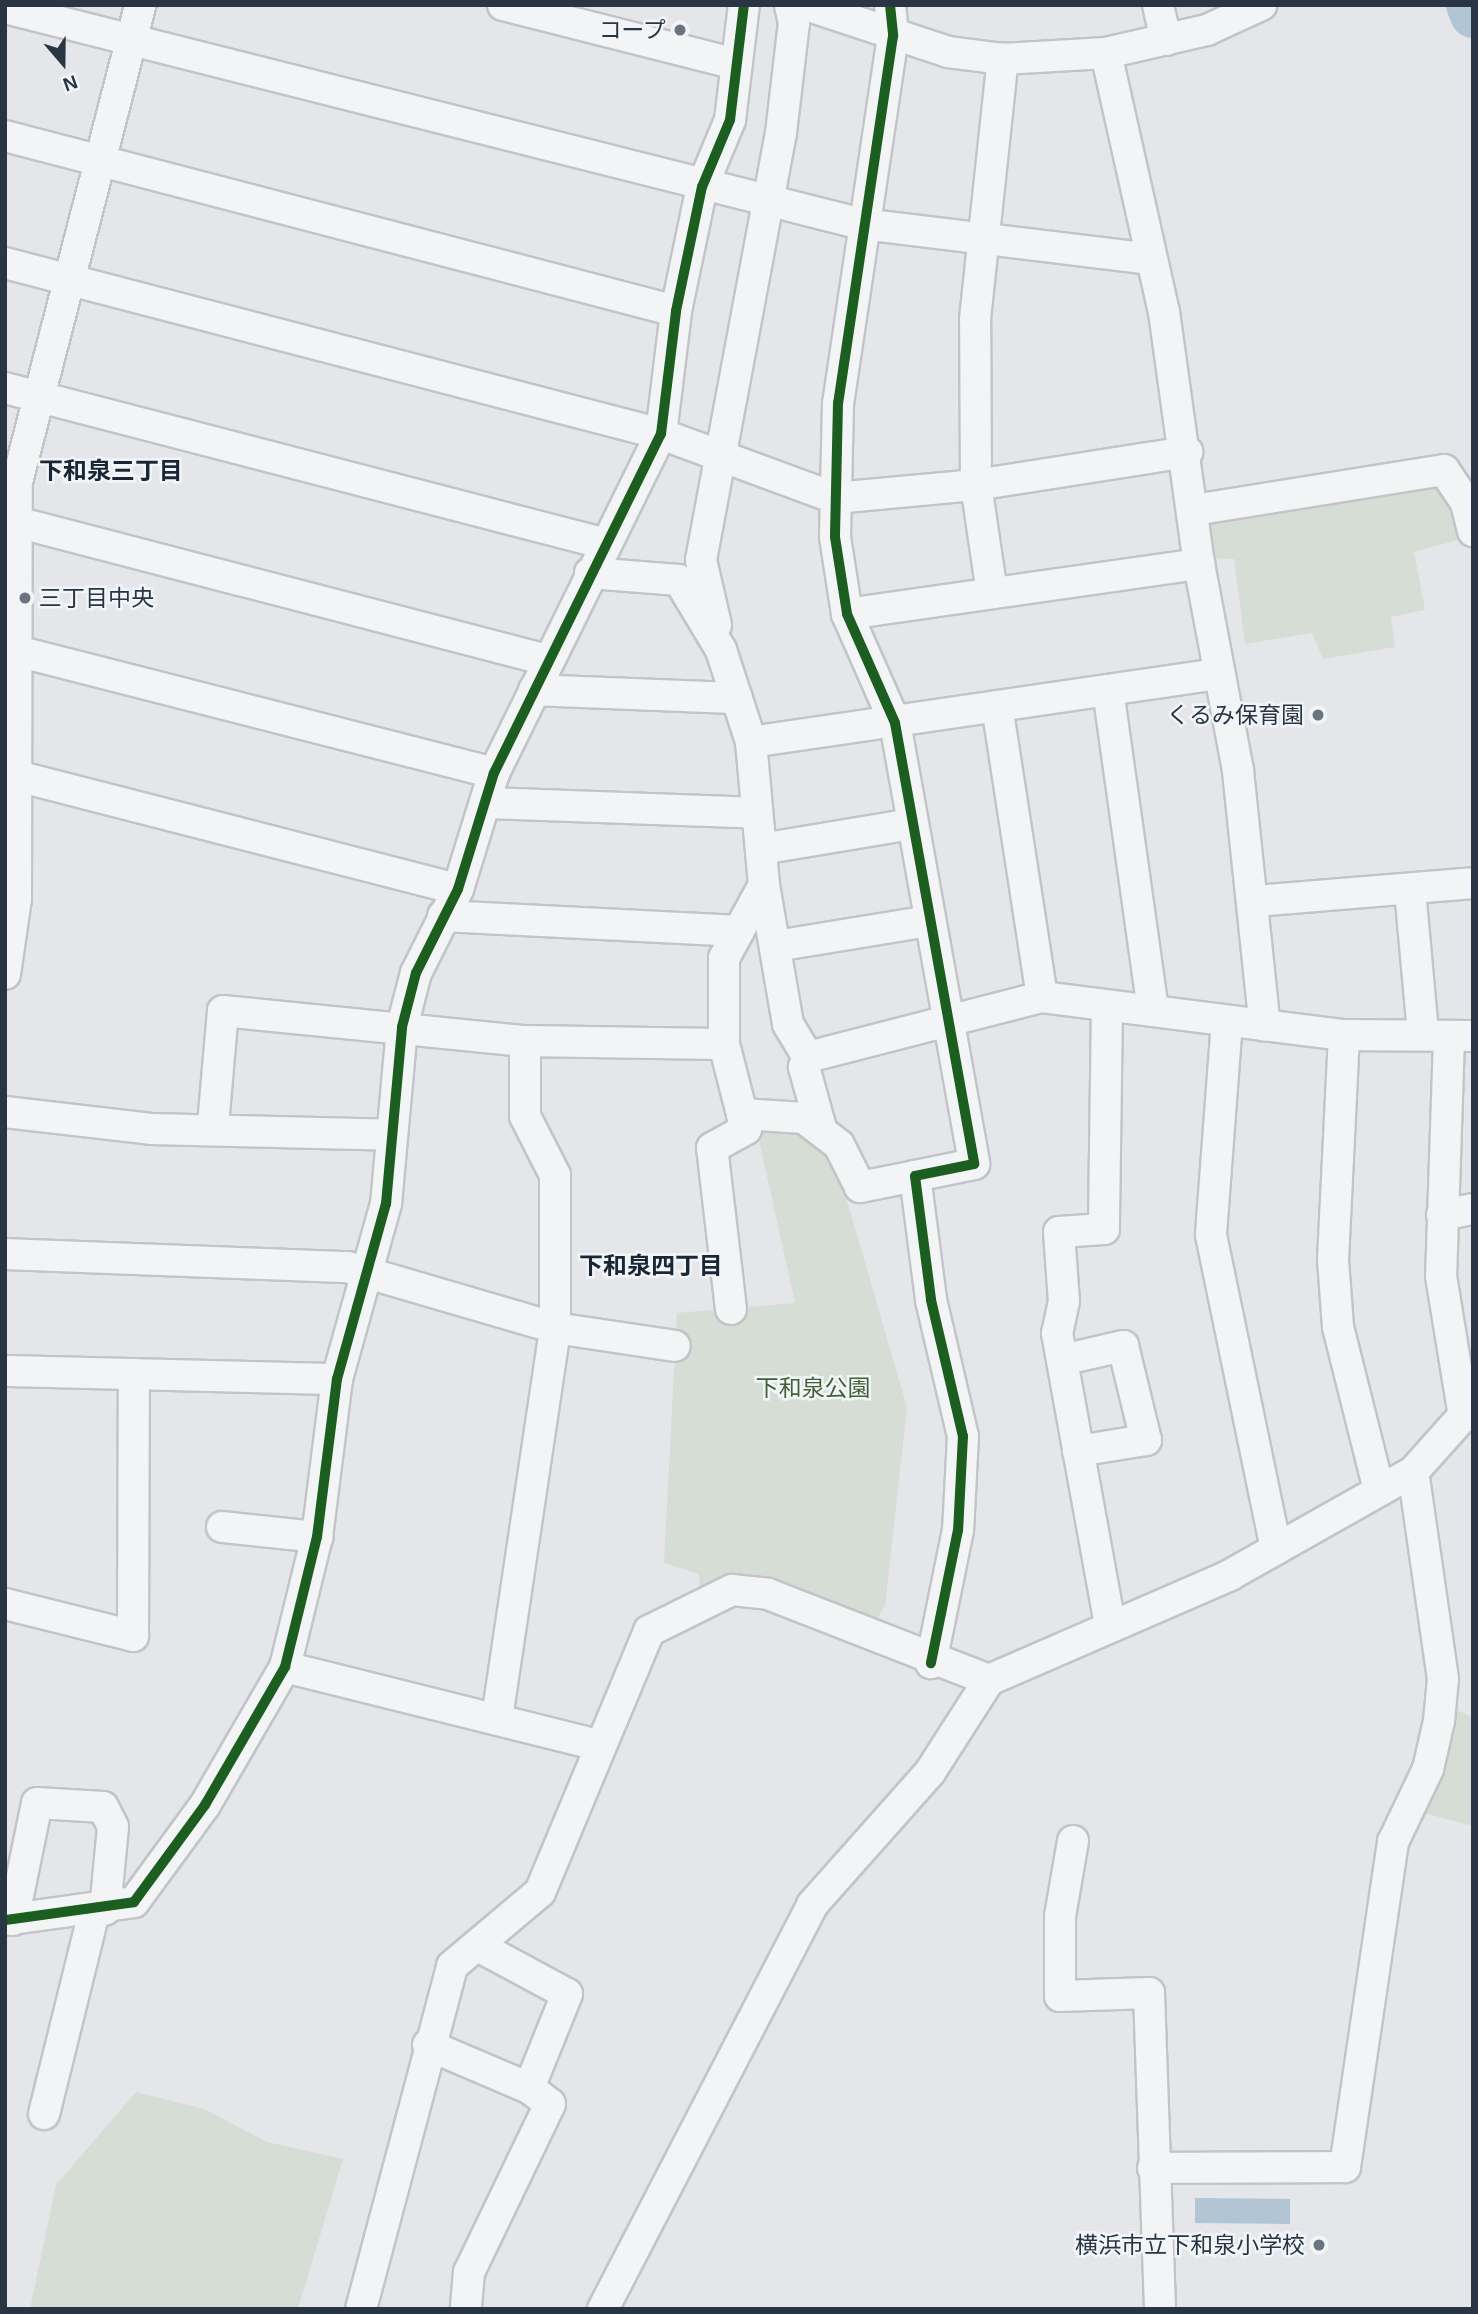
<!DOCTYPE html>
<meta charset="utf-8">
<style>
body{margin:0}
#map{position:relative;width:1478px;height:2314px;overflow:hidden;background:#e4e6e9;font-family:Arial,"Noto Sans JP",sans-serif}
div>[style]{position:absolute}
.green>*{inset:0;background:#d5ddd4}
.water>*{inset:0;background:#b1c5d5}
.river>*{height:46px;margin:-23px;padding:0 23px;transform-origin:23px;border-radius:23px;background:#b1c5d5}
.roads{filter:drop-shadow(2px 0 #c2c4c7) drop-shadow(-2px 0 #c2c4c7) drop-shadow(0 2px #c2c4c7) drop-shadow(0 -2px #c2c4c7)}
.street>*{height:30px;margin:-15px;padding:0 15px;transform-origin:15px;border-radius:15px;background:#f3f4f6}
.cycleway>*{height:10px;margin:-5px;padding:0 5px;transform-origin:5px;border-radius:5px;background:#1b5e20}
.dots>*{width:19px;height:19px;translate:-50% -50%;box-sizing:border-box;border:4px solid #f2f5f8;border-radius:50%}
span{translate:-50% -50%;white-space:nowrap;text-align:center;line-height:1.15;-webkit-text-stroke:5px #f2f5f8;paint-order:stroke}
.poi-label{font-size:23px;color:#293544}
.right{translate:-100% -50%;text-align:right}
.left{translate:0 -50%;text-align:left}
.park-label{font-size:23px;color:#416135}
.neighbourhood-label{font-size:24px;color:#1b2635;font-weight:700}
.frame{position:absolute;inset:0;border:7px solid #293544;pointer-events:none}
.north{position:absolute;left:28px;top:28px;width:70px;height:70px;-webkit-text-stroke:5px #f2f5f8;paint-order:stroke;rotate:160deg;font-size:19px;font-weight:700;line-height:28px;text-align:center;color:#293544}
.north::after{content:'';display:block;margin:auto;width:24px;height:32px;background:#293544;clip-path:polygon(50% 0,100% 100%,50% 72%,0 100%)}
</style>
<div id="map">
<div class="green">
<i style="clip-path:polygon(1433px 480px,1446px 491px,1461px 539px,1414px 552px,1425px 610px,1391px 617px,1395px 647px,1323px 659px,1312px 633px,1245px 644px,1234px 559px,1207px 558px,1200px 515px)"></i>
<i style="clip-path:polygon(813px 1130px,848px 1204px,907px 1407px,885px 1605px,872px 1628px,700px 1592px,699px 1574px,664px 1563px,677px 1313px,795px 1303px,757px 1131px)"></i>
<i style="clip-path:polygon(1441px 1702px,1473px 1718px,1473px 1826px,1409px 1809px)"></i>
<i style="clip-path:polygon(136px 2092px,204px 2109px,267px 2142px,343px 2159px,298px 2309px,30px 2309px,56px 2185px)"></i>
</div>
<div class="water">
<i style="clip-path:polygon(1195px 2198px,1290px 2199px,1290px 2224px,1195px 2223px)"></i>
</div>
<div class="river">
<i style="left:1469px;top:5px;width:11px;rotate:68deg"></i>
</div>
<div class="roads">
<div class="street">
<i style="left:503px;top:5px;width:241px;rotate:14.2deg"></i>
<i style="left:806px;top:5px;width:150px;rotate:18.3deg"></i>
<i style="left:948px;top:52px;width:55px;rotate:7.3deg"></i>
<i style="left:1003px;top:59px;width:103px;rotate:-3.3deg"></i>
<i style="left:1106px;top:53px;width:104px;rotate:-12.8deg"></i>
<i style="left:1207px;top:30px;width:60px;rotate:-24.8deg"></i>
<i style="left:890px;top:5px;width:31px;rotate:84deg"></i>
<i style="left:893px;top:36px;width:371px;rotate:98.5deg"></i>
<i style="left:838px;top:403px;width:134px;rotate:91.3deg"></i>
<i style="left:835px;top:537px;width:78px;rotate:81.1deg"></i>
<i style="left:847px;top:614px;width:119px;rotate:66.2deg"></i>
<i style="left:895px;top:723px;width:448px;rotate:79.8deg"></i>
<i style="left:974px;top:1164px;width:60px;rotate:168.5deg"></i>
<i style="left:915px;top:1176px;width:125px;rotate:82.6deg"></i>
<i style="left:931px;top:1300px;width:140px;rotate:76.8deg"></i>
<i style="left:963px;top:1436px;width:94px;rotate:93deg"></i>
<i style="left:958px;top:1530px;width:136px;rotate:101.5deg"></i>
<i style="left:1158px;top:5px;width:36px;rotate:77deg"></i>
<i style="left:5px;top:8px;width:884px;rotate:14.15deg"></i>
<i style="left:862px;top:224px;width:291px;rotate:6.9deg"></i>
<i style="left:1106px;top:53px;width:265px;rotate:77.4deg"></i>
<i style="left:1164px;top:312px;width:254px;rotate:82.1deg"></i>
<i style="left:1199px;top:564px;width:211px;rotate:79.3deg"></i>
<i style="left:1238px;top:771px;width:256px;rotate:84deg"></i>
<i style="left:5px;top:136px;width:693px;rotate:14.62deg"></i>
<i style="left:5px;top:263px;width:678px;rotate:14.61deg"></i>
<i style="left:661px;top:434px;width:185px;rotate:20.2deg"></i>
<i style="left:835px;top:498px;width:142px;rotate:-5.3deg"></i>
<i style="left:976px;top:485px;width:214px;rotate:-8.9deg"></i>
<i style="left:5px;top:388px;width:621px;rotate:14.55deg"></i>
<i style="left:1194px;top:510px;width:253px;rotate:-9.1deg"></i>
<i style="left:1444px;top:470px;width:40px;rotate:56deg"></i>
<i style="left:1466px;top:503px;width:29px;rotate:76deg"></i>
<i style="left:5px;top:519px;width:560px;rotate:14.58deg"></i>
<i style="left:590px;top:573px;width:89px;rotate:4.5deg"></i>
<i style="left:679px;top:580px;width:82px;rotate:59deg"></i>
<i style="left:721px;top:650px;width:97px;rotate:71.9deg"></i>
<i style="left:751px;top:742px;width:144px;rotate:84.8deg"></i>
<i style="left:764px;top:885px;width:141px;rotate:80.2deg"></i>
<i style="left:788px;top:1024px;width:39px;rotate:59deg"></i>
<i style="left:808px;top:1057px;width:242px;rotate:-14.4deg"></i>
<i style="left:1042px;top:997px;width:304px;rotate:7.2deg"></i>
<i style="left:1344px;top:1035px;width:129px;rotate:0.4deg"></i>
<i style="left:992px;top:593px;width:109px;rotate:-98.4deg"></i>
<i style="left:976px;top:485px;width:166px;rotate:-90.3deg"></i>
<i style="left:975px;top:319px;width:262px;rotate:-83.9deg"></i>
<i style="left:847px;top:614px;width:356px;rotate:-8.1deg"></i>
<i style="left:716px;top:625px;width:67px;rotate:-103deg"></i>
<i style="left:701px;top:560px;width:434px;rotate:-79.4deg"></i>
<i style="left:781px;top:133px;width:111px;rotate:-83.3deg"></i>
<i style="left:794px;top:23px;width:18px;rotate:-103deg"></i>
<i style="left:5px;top:648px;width:505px;rotate:14.34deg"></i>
<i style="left:534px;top:690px;width:203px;rotate:2.3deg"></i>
<i style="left:1108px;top:690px;width:324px;rotate:82deg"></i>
<i style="left:997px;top:706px;width:294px;rotate:81.2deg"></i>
<i style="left:751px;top:742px;width:471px;rotate:-8.3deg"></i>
<i style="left:17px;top:776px;width:455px;rotate:14.4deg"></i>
<i style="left:489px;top:803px;width:268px;rotate:2.1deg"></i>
<i style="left:761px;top:849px;width:153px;rotate:-9.4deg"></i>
<i style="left:1410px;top:890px;width:145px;rotate:84.8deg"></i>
<i style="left:1255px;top:901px;width:219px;rotate:-4.7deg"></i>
<i style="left:443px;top:916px;width:292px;rotate:2.9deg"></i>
<i style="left:776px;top:946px;width:155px;rotate:-9.3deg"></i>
<i style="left:5px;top:974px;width:76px;rotate:-81.7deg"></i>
<i style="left:16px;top:899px;width:417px;rotate:-89.9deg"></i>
<i style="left:17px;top:482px;width:493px;rotate:-75.5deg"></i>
<i style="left:1107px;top:1006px;width:223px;rotate:90.8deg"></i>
<i style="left:1104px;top:1229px;width:45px;rotate:176.2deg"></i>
<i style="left:1059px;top:1232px;width:69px;rotate:85.9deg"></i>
<i style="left:1064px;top:1301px;width:33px;rotate:102deg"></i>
<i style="left:1057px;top:1333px;width:296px;rotate:79.7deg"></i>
<i style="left:1227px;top:1021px;width:215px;rotate:94.3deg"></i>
<i style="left:1211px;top:1235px;width:321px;rotate:78.3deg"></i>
<i style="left:1344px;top:1035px;width:225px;rotate:92.8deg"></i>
<i style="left:1333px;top:1260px;width:67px;rotate:85.7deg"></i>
<i style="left:1338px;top:1327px;width:168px;rotate:75.9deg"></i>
<i style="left:1449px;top:1038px;width:238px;rotate:91.9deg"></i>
<i style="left:1441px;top:1276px;width:143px;rotate:80.7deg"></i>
<i style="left:724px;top:1044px;width:72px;rotate:75.6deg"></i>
<i style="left:742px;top:1114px;width:62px;rotate:3.7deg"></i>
<i style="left:804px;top:1118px;width:44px;rotate:37.6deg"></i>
<i style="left:839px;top:1145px;width:47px;rotate:63.4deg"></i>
<i style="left:860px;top:1187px;width:56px;rotate:-11.3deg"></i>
<i style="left:808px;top:1057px;width:11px;rotate:112deg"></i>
<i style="left:804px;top:1067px;width:67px;rotate:74.5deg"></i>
<i style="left:5px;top:1112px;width:147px;rotate:6.6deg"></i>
<i style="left:151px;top:1129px;width:240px;rotate:1.4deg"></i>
<i style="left:213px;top:1125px;width:114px;rotate:-85deg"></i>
<i style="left:223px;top:1011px;width:303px;rotate:5.7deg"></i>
<i style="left:525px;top:1041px;width:199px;rotate:0.9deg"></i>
<i style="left:724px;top:1044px;width:86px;rotate:-90deg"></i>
<i style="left:724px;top:958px;width:83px;rotate:-61.3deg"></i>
<i style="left:1442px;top:1215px;width:32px;rotate:-11deg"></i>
<i style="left:5px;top:1254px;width:342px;rotate:2.2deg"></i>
<i style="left:347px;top:1267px;width:217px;rotate:16.3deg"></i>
<i style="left:555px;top:1328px;width:121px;rotate:8.5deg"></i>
<i style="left:731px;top:1309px;width:162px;rotate:-96.7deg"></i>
<i style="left:712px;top:1148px;width:39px;rotate:-29deg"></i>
<i style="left:746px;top:1129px;width:16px;rotate:-105deg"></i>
<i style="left:1062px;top:1360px;width:63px;rotate:-12.9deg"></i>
<i style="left:1123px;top:1346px;width:97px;rotate:76.3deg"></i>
<i style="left:1146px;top:1440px;width:69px;rotate:170.8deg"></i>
<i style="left:5px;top:1371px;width:332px;rotate:1.4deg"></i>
<i style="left:222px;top:1527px;width:96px;rotate:6deg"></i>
<i style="left:5px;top:1604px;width:132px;rotate:14deg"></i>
<i style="left:133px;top:1636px;width:262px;rotate:-89.8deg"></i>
<i style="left:285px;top:1667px;width:324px;rotate:14deg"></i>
<i style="left:497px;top:1718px;width:394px;rotate:-81.5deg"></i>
<i style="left:555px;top:1328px;width:153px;rotate:-90deg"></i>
<i style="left:555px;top:1175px;width:66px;rotate:-117deg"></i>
<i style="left:525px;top:1116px;width:75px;rotate:-90deg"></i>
<i style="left:1073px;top:1841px;width:76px;rotate:99.8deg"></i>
<i style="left:1060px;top:1916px;width:80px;rotate:90deg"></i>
<i style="left:1060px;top:1996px;width:89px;rotate:-1.9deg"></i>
<i style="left:1149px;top:1993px;width:316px;rotate:88deg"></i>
<i style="left:5px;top:1920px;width:130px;rotate:-7.9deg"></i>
<i style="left:134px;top:1902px;width:120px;rotate:-53.8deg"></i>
<i style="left:205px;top:1805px;width:160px;rotate:-59.9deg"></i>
<i style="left:285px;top:1667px;width:134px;rotate:-76.2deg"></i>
<i style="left:317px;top:1537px;width:159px;rotate:-82.8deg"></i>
<i style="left:337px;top:1379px;width:182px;rotate:-74.4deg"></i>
<i style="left:386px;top:1204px;width:178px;rotate:-84.8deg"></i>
<i style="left:402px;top:1027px;width:56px;rotate:-75.5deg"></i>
<i style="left:416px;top:973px;width:94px;rotate:-63.4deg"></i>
<i style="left:458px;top:889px;width:121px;rotate:-72.8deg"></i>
<i style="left:494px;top:773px;width:378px;rotate:-63.8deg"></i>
<i style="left:661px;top:434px;width:124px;rotate:-83deg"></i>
<i style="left:676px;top:311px;width:127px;rotate:-78.2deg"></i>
<i style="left:702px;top:187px;width:73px;rotate:-67.3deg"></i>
<i style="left:730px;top:120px;width:116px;rotate:-83.1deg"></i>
<i style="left:13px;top:1920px;width:119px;rotate:-78.4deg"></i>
<i style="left:37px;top:1803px;width:66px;rotate:3.5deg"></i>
<i style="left:103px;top:1807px;width:22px;rotate:63deg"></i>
<i style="left:113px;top:1827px;width:83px;rotate:95.5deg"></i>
<i style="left:478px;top:1946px;width:101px;rotate:28.3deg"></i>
<i style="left:567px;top:1994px;width:101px;rotate:112deg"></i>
<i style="left:428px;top:2045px;width:110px;rotate:23.1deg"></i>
<i style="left:529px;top:2088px;width:26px;rotate:37deg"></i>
<i style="left:550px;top:2104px;width:187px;rotate:115.7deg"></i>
<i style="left:469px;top:2272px;width:37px;rotate:95deg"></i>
<i style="left:44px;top:2114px;width:208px;rotate:-76.1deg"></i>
<i style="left:1153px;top:2168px;width:192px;rotate:-0.3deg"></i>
<i style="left:1345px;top:2167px;width:329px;rotate:-81.6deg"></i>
<i style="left:1393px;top:1842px;width:81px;rotate:-64.4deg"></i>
<i style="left:1428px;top:1769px;width:49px;rotate:-77.1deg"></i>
<i style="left:1439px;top:1721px;width:42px;rotate:-84.6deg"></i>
<i style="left:1443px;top:1679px;width:209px;rotate:-98.2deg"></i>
<i style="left:361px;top:2309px;width:355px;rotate:-75.1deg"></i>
<i style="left:452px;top:1966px;width:115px;rotate:-40.1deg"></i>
<i style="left:540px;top:1892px;width:283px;rotate:-67.3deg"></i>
<i style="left:649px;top:1631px;width:93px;rotate:-26.3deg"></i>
<i style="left:732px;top:1590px;width:36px;rotate:6deg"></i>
<i style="left:768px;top:1594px;width:237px;rotate:21.3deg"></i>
<i style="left:603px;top:2309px;width:455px;rotate:-62.6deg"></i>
<i style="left:812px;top:1905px;width:178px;rotate:-48.4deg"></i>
<i style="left:930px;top:1772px;width:109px;rotate:-57.3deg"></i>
<i style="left:989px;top:1680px;width:263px;rotate:-23.5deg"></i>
<i style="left:1230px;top:1575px;width:210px;rotate:-29.4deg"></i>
<i style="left:1413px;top:1472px;width:90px;rotate:-48.2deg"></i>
</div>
</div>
<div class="cycleway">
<i style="left:890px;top:5px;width:31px;rotate:84deg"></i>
<i style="left:893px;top:36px;width:371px;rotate:98.5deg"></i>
<i style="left:838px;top:403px;width:134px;rotate:91.3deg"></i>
<i style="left:835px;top:537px;width:78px;rotate:81.1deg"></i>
<i style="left:847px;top:614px;width:119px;rotate:66.2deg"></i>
<i style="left:895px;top:723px;width:448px;rotate:79.8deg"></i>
<i style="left:974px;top:1164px;width:60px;rotate:168.5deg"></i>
<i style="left:915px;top:1176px;width:125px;rotate:82.6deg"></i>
<i style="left:931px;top:1300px;width:140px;rotate:76.8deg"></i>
<i style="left:963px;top:1436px;width:94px;rotate:93deg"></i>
<i style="left:958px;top:1530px;width:136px;rotate:101.5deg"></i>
<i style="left:5px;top:1920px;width:130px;rotate:-7.9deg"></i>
<i style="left:134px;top:1902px;width:120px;rotate:-53.8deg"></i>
<i style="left:205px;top:1805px;width:160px;rotate:-59.9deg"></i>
<i style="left:285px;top:1667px;width:134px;rotate:-76.2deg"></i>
<i style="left:317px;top:1537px;width:159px;rotate:-82.8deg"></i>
<i style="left:337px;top:1379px;width:182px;rotate:-74.4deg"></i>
<i style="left:386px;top:1204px;width:178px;rotate:-84.8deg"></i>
<i style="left:402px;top:1027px;width:56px;rotate:-75.5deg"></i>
<i style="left:416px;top:973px;width:94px;rotate:-63.4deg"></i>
<i style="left:458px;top:889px;width:121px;rotate:-72.8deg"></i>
<i style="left:494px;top:773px;width:378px;rotate:-63.8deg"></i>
<i style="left:661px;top:434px;width:124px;rotate:-83deg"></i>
<i style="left:676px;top:311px;width:127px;rotate:-78.2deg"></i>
<i style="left:702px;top:187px;width:73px;rotate:-67.3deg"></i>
<i style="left:730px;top:120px;width:116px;rotate:-83.1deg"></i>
</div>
<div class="dots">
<i style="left:680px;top:30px;background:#6a737e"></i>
<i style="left:25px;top:598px;background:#6a737e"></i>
<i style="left:1318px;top:715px;background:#6a737e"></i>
<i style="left:1319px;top:2245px;background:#6a737e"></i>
</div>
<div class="poi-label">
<span class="right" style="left:666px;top:30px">コープ</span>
<span class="left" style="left:39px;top:598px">三丁目中央</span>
<span class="right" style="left:1304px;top:715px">くるみ保育園</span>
<span class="right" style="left:1305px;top:2245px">横浜市立下和泉小学校</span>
</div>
<div class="park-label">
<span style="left:813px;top:1388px">下和泉公園</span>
</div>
<div class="neighbourhood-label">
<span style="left:111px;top:471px">下和泉三丁目</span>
<span style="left:651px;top:1266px">下和泉四丁目</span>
</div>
<div class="frame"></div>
<div class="north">N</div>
</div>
